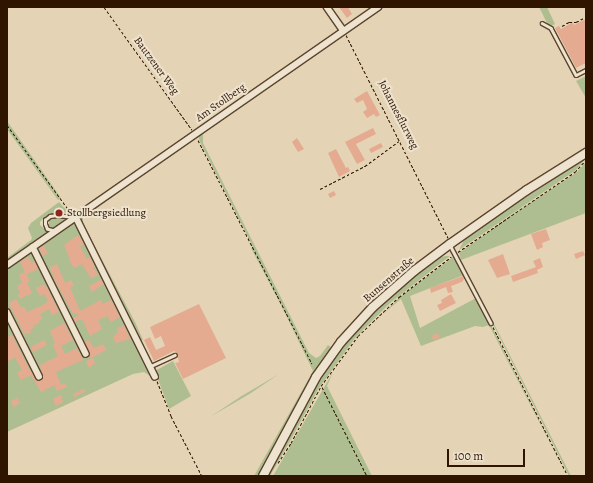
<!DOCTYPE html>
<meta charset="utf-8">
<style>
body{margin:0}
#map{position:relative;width:593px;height:483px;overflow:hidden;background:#e4d4b5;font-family:Alegreya,serif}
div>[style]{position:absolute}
.green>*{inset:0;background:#afbe91}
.building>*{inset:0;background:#e5ab91}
.path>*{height:1px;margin-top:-0.5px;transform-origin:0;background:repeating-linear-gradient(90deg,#2f1400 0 3px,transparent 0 5px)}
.roads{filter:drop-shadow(1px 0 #5c442d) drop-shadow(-1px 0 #5c442d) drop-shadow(0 1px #5c442d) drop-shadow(0 -1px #5c442d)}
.service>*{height:2.5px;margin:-1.25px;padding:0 1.25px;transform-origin:1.25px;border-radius:1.25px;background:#ede3cf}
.minor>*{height:5.5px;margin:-2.75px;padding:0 2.75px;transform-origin:2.75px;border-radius:2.75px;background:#ede3cf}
.secondary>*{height:8px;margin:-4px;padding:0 4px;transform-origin:4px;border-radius:4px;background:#ede3cf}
.dots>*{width:11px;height:11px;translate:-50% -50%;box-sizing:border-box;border:2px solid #ede3cf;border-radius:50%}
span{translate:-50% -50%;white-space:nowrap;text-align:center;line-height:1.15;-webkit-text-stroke:4px #ede3cf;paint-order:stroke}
.street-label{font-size:11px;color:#2f1400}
.poi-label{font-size:11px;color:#2f1400}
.left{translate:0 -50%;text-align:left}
.frame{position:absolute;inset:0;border:8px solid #2f1400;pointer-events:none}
.scale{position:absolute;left:447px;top:449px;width:78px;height:18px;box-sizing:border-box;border:2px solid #2f1400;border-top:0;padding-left:5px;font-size:12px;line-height:14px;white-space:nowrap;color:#2f1400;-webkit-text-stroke:3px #ede3cf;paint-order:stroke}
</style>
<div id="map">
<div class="green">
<i style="clip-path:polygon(539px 7px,547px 7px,555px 24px,549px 27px)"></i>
<i style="clip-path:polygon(586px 76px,586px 98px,576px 81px)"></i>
<i style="clip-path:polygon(7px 121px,61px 198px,58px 200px,7px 129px)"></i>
<i style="clip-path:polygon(203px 131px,203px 143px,309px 353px,316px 358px,320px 356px,328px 345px,332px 348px,301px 396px,258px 476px,254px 476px,313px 371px,284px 311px,251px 248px,253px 247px,200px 142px,198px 134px)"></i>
<i style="clip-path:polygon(194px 136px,195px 138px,83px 218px,83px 224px,135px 322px,143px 340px,141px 341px,80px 220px,81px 217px)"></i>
<i style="clip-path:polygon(586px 158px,576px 170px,459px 250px,464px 240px,506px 210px)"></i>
<i style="clip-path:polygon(586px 162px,586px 213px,461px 260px,459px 253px,513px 214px,577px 172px)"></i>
<i style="clip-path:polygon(59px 202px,70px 214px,59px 211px,43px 219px,40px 222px,40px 225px,50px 233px,7px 263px,7px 258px,31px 240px,32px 238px,28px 228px,31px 223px)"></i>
<i style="clip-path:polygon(59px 216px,71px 218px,58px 228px,53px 228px,49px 226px,49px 219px,52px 217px)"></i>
<i style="clip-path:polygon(73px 223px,77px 224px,152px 377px,144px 372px,133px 374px,7px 432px,7px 317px,41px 376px,7px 308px,7px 268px,30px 252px,33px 253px,37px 251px,37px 247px)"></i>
<i style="clip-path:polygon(445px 256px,450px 256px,390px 303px,355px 338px,319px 388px,289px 443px,270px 476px,268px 476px,307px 401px,342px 347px,371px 314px,407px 282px,439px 258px)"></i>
<i style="clip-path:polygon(453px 257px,464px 275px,410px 296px,420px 328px,476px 298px,480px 306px,484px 304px,571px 476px,569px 476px,491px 320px,489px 321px,567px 476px,489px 325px,483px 327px,475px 326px,421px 346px,401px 299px,383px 314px,402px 295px)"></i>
<i style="clip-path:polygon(173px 361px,191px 396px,169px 409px,155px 371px)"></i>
<i style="clip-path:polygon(333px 372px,327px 386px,372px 476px,273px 476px)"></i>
<i style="clip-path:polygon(279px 374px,251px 393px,210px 417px,240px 397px)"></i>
</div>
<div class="building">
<i style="clip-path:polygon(339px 7px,348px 7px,352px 14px,347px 18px)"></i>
<i style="clip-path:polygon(586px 19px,586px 63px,576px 68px,555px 28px,559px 26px,561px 29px,573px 22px,574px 25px)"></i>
<i style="clip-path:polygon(367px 91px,380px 115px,376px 117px,374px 114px,367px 118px,363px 112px,367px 109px,363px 100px,357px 103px,354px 99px)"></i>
<i style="clip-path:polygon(373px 128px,376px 134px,356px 144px,365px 160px,357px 164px,345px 142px)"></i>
<i style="clip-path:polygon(297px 138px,304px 149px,298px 152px,292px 142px)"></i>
<i style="clip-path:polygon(381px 143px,383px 147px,371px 153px,369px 149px)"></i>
<i style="clip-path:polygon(336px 149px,346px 168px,348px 167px,350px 171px,339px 177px,328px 153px)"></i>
<i style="clip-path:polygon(334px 191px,336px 195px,330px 198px,328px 194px)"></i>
<i style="clip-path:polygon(546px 229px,550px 240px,542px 243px,543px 247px,537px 250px,531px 234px)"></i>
<i style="clip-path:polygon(78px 235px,84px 244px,80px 246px,87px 259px,90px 257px,95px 266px,93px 267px,98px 275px,91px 278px,82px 264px,74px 268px,69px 260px,70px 259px,64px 245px)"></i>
<i style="clip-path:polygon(44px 246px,48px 253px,43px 256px,39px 248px)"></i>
<i style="clip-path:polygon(583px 251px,585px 255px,576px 259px,574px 254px)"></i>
<i style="clip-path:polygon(503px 254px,510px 274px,497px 278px,488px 260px)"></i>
<i style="clip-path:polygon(28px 257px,32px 263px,35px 261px,38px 269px,27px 274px,26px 273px,30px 281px,27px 282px,32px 293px,20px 299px,18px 295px,20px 293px,17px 286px,22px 283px,19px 275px,25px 272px,20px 262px)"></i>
<i style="clip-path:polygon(540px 258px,543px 267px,537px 270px,538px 273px,513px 282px,511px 276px,536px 267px,533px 261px)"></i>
<i style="clip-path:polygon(57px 264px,65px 283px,71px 280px,74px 286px,70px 287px,80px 311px,101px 300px,103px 304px,111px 300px,120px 317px,111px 322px,107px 316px,98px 320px,102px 329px,90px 336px,82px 319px,75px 322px,73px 318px,79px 315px,72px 312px,55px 281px,50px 267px)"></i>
<i style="clip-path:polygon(463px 276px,464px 279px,462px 282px,451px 286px,453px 292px,448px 293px,446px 287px,431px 293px,430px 288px)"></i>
<i style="clip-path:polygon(101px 280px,104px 284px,92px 292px,89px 286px)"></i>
<i style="clip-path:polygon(44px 284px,46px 288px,47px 287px,59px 312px,52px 315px,49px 309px,40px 314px,42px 319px,39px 320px,40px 322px,33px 326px,34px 328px,30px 330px,31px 333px,24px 334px,9px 303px,16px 299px,21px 308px,24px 307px,27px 312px,41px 306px,48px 301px,44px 294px,40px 296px,36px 288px)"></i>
<i style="clip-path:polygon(451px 294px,456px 303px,440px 311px,437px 305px,442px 303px,441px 300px)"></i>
<i style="clip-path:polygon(199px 304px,226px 358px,183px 379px,175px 363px,179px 362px,177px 353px,174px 351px,154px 361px,144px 340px,150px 337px,156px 350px,165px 346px,161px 336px,155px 339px,150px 327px)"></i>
<i style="clip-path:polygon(64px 323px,73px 340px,61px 346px,65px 354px,77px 348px,83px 360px,56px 372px,61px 385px,65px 383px,67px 387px,57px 391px,54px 385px,41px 392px,31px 375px,21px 380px,17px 373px,22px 370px,15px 357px,7px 362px,7px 337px,12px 335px,29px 369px,36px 379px,41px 380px,43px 376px,40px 365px,58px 356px,53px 345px,55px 343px,50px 331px)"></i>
<i style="clip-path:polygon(124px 325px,130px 339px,116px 343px,113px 337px,117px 333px,117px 329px)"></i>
<i style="clip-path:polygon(438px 333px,440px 338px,433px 340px,432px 336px)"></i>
<i style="clip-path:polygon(44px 340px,47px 345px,33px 352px,31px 347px)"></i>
<i style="clip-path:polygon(89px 340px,94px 348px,103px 344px,106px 350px,91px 358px,85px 342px)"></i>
<i style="clip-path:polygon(93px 358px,95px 363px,89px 368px,86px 361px)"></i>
<i style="clip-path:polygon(84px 389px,85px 392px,74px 397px,73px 394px)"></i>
<i style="clip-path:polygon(61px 395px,63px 402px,56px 406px,53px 399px)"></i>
<i style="clip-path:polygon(17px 398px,20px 403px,14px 407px,11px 401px)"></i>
</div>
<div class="path">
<i style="left:104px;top:7px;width:151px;rotate:54.4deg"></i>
<i style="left:562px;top:26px;width:8px;rotate:-30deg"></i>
<i style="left:569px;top:22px;width:7px"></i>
<i style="left:576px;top:22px;width:11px;rotate:-27deg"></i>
<i style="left:346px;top:35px;width:227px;rotate:63.3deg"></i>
<i style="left:7px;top:125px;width:109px;rotate:54deg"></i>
<i style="left:198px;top:140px;width:251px;rotate:63deg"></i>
<i style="left:320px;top:189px;width:51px;rotate:-27.1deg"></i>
<i style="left:365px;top:166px;width:42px;rotate:-36.3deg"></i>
<i style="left:458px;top:252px;width:142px;rotate:-34.4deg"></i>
<i style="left:575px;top:172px;width:13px;rotate:-48deg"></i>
<i style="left:493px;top:327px;width:167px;rotate:63.3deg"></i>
<i style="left:157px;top:381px;width:38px;rotate:68deg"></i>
<i style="left:171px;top:416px;width:68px;rotate:62.7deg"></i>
<i style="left:322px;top:387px;width:100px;rotate:63.2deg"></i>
<i style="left:278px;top:463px;width:24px;rotate:-57deg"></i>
<i style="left:291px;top:443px;width:64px;rotate:-62.2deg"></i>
<i style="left:321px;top:386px;width:62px;rotate:-53.5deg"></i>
<i style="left:358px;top:336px;width:57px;rotate:-43.6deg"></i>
<i style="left:399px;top:297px;width:66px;rotate:-37.6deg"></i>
</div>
<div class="roads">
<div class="service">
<i style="left:542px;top:23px;width:10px;rotate:29deg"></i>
<i style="left:551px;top:28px;width:53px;rotate:62deg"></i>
<i style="left:576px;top:75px;width:11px;rotate:-27deg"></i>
<i style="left:54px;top:231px;width:7px;rotate:-164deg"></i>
<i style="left:47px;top:229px;width:5px;rotate:-112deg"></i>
<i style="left:45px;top:224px;width:4px;rotate:-90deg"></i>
<i style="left:45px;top:220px;width:6px;rotate:-39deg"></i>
<i style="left:50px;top:216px;width:7px;rotate:-8deg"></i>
<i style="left:57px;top:215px;width:17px;rotate:7deg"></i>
<i style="left:450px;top:245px;width:88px;rotate:62.3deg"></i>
<i style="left:151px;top:366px;width:26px;rotate:-25deg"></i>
</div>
<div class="minor">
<i style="left:327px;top:7px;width:29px;rotate:55deg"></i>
<i style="left:76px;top:217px;width:178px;rotate:63.6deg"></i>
<i style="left:33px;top:247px;width:119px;rotate:63.6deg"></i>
<i style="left:7px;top:265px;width:452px;rotate:-34.8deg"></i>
<i style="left:7px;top:312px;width:72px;rotate:63.4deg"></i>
</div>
<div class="secondary">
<i style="left:263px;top:476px;width:112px;rotate:-61.8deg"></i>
<i style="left:316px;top:377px;width:43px;rotate:-54.5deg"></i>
<i style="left:341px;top:342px;width:47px;rotate:-47.6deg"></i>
<i style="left:373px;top:307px;width:55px;rotate:-41.3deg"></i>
<i style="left:414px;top:271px;width:45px;rotate:-36.9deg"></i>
<i style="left:450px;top:244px;width:94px;rotate:-35deg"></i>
<i style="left:527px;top:190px;width:70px;rotate:-32.1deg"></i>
</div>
</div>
<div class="dots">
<i style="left:59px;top:213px;background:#8f2418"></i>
</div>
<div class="street-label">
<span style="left:156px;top:66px;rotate:54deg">Bautzener Weg</span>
<span style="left:221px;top:103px;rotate:-35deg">Am Stollberg</span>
<span style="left:398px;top:115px;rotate:63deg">Johannesflurweg</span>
<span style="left:389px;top:280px;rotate:-41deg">Bunsenstraße</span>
</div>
<div class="poi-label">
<span class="left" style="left:67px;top:213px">Stollbergsiedlung</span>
</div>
<div class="frame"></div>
<div class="scale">100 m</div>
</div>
